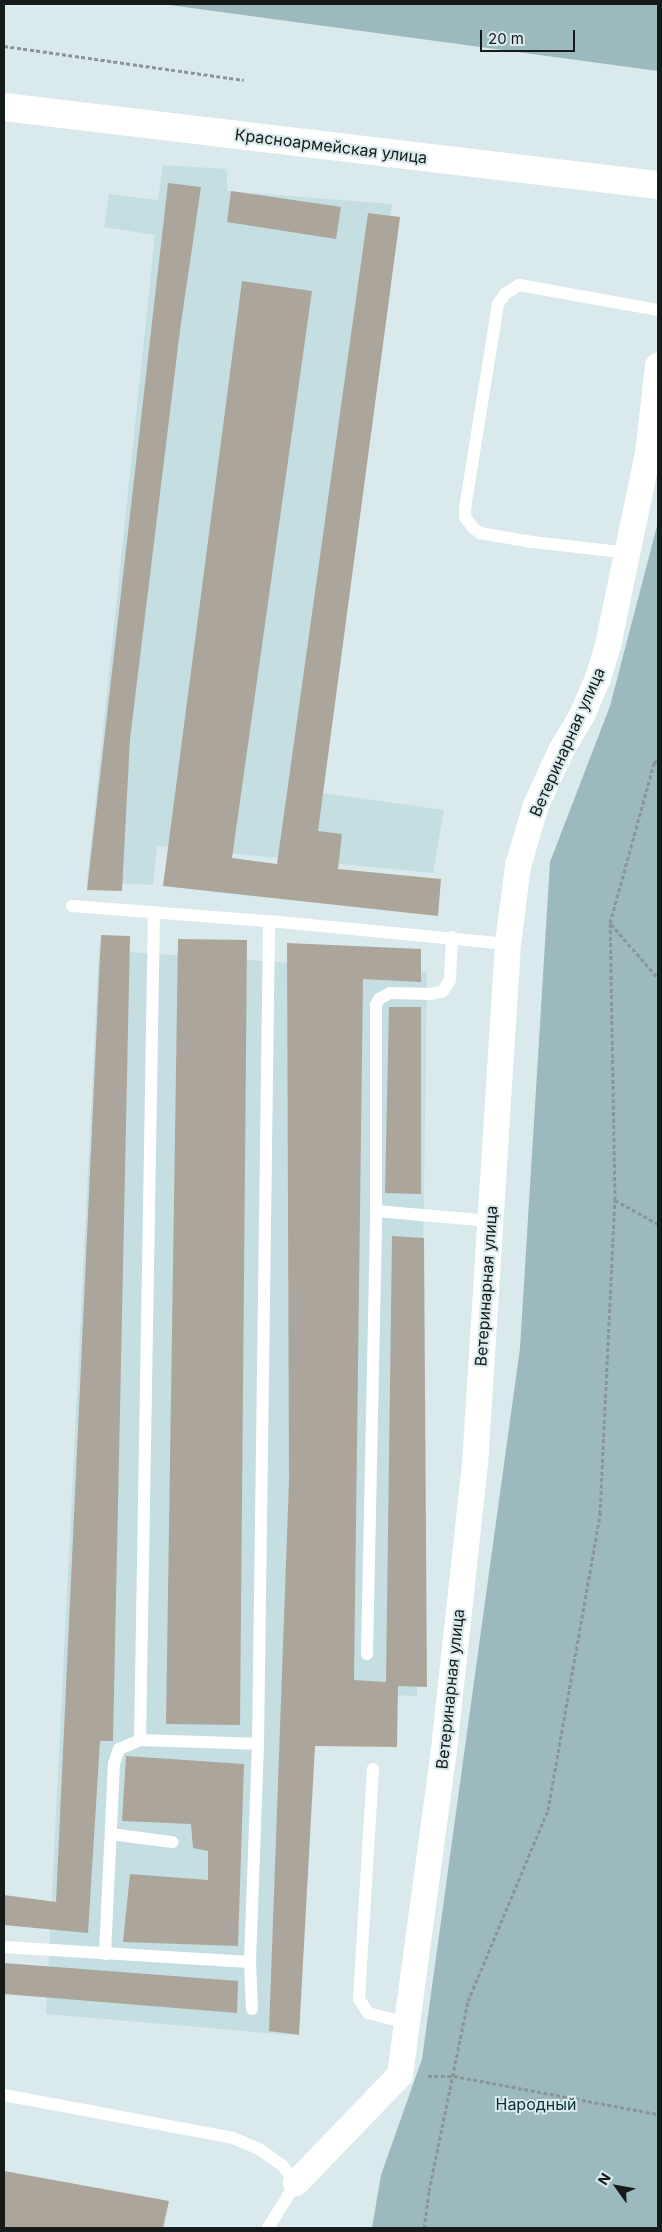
<!DOCTYPE html>
<meta charset="utf-8">
<style>
body{margin:0}
#map{position:relative;width:662px;height:2232px;overflow:hidden;background:#daeaec;font-family:Inter,sans-serif}
div>[style]{position:absolute}
.built>*{inset:0;background:#c5dee1}
.green>*{inset:0;background:#9cbabe}
.building>*{inset:0;background:#aca59b}
.path>*{height:3px;margin-top:-1.5px;transform-origin:0;background:repeating-linear-gradient(90deg,#8a9597 0 4px,transparent 0 6.5px)}
.service>*{height:12px;margin:-6px;padding:0 6px;transform-origin:6px;border-radius:6px;background:#fff}
.minor>*{height:26px;margin:-13px;padding:0 13px;transform-origin:13px;border-radius:13px;background:#fff}
.tertiary>*{height:28px;margin:-14px;padding:0 14px;transform-origin:14px;border-radius:14px;background:#fff}
span{translate:-50% -50%;white-space:nowrap;text-align:center;line-height:1.15;-webkit-text-stroke:4px #daeaec;paint-order:stroke}
.street-label{font-size:16px;color:#151a1b}
.park-label{font-size:16px;color:#063237}
.frame{position:absolute;inset:0;border:5px solid #151a1b;pointer-events:none}
.north{position:absolute;left:592px;top:2162px;width:50px;height:50px;-webkit-text-stroke:4px #daeaec;paint-order:stroke;rotate:302deg;font-size:14px;font-weight:700;line-height:20px;text-align:center;color:#151a1b}
.north::after{content:'';display:block;margin:auto;width:18px;height:22px;background:#151a1b;clip-path:polygon(50% 0,100% 100%,50% 72%,0 100%)}
.scale{position:absolute;left:480px;top:30px;width:95px;height:22px;box-sizing:border-box;border:2px solid #151a1b;border-top:0;padding-left:6px;font-size:15px;line-height:18px;white-space:nowrap;color:#151a1b;-webkit-text-stroke:4px #daeaec;paint-order:stroke}
</style>
<div id="map">
<div class="built">
<i style="clip-path:polygon(163px 165px,227px 169px,227px 191px,392px 204px,309px 791px,444px 810px,433px 873px,157px 846px,153px 885px,87px 882px,155px 235px,104px 227px,109px 194px,158px 200px)"></i>
<i style="clip-path:polygon(99px 950px,427px 972px,417px 1696px,305px 1692px,290px 2035px,46px 2014px)"></i>
</div>
<div class="green">
<i style="clip-path:polygon(162px 4px,658px 4px,658px 71px)"></i>
<i style="clip-path:polygon(658px 522px,658px 2228px,372px 2228px,381px 2175px,422px 2059px,520px 1348px,550px 862px,610px 706px)"></i>
</div>
<div class="building">
<i style="clip-path:polygon(168px 183px,201px 187px,180px 330px,130px 739px,122px 891px,87px 890px)"></i>
<i style="clip-path:polygon(231px 191px,341px 207px,336px 239px,227px 222px)"></i>
<i style="clip-path:polygon(368px 213px,400px 217px,318px 831px,342px 834px,338px 869px,441px 879px,438px 916px,163px 886px,242px 281px,312px 291px,232px 858px,277px 864px)"></i>
<i style="clip-path:polygon(101px 935px,130px 936px,113px 1741px,100px 1741px,88px 1933px,4px 1925px,4px 1895px,56px 1902px)"></i>
<i style="clip-path:polygon(178px 939px,247px 940px,240px 1725px,166px 1724px)"></i>
<i style="clip-path:polygon(287px 943px,421px 949px,421px 982px,363px 979px,354px 1680px,386px 1682px,392px 1236px,424px 1238px,427px 1687px,398px 1686px,397px 1747px,315px 1746px,299px 2035px,269px 2031px,289px 1480px)"></i>
<i style="clip-path:polygon(389px 1007px,421px 1007px,421px 1194px,385px 1193px)"></i>
<i style="clip-path:polygon(126px 1756px,244px 1764px,238px 1946px,123px 1942px,130px 1874px,208px 1880px,208px 1851px,193px 1848px,191px 1824px,122px 1821px)"></i>
<i style="clip-path:polygon(4px 1963px,238px 1981px,237px 2013px,4px 1994px)"></i>
<i style="clip-path:polygon(4px 2171px,169px 2201px,163px 2228px,4px 2228px)"></i>
</div>
<div class="path">
<i style="left:4px;top:46px;width:242px;rotate:8.1deg"></i>
<i style="left:611px;top:924px;width:72px;rotate:49deg"></i>
<i style="left:615px;top:1200px;width:49px;rotate:29.2deg"></i>
<i style="left:428px;top:2076px;width:26px"></i>
<i style="left:454px;top:2076px;width:208px;rotate:10.6deg"></i>
<i style="left:424px;top:2228px;width:37px;rotate:-82deg"></i>
<i style="left:429px;top:2191px;width:194px;rotate:-78.4deg"></i>
<i style="left:468px;top:2001px;width:207px;rotate:-67.3deg"></i>
<i style="left:548px;top:1810px;width:301px;rotate:-80deg"></i>
<i style="left:600px;top:1514px;width:314px;rotate:-87.3deg"></i>
<i style="left:615px;top:1200px;width:277px;rotate:-91deg"></i>
<i style="left:610px;top:923px;width:166px;rotate:-74.6deg"></i>
<i style="left:654px;top:763px;width:6px;rotate:-45deg"></i>
</div>
<div class="service">
<i style="left:629px;top:553px;width:98px;rotate:-173.5deg"></i>
<i style="left:532px;top:542px;width:53px;rotate:-170.2deg"></i>
<i style="left:480px;top:533px;width:9px;rotate:-144deg"></i>
<i style="left:473px;top:528px;width:14px;rotate:-126deg"></i>
<i style="left:465px;top:517px;width:9px;rotate:-90deg"></i>
<i style="left:465px;top:508px;width:207px;rotate:-80.8deg"></i>
<i style="left:498px;top:304px;width:12px;rotate:-55deg"></i>
<i style="left:505px;top:294px;width:17px;rotate:-33deg"></i>
<i style="left:519px;top:285px;width:141px;rotate:10.2deg"></i>
<i style="left:72px;top:906px;width:198px;rotate:4.4deg"></i>
<i style="left:269px;top:921px;width:240px;rotate:5.5deg"></i>
<i style="left:376px;top:1211px;width:115px;rotate:5deg"></i>
<i style="left:367px;top:1654px;width:443px;rotate:-88.8deg"></i>
<i style="left:376px;top:1211px;width:206px;rotate:-90deg"></i>
<i style="left:376px;top:1005px;width:7px;rotate:-63deg"></i>
<i style="left:379px;top:999px;width:13px;rotate:-29deg"></i>
<i style="left:390px;top:993px;width:41px;rotate:1.4deg"></i>
<i style="left:431px;top:994px;width:12px;rotate:-14deg"></i>
<i style="left:443px;top:991px;width:13px;rotate:-58deg"></i>
<i style="left:450px;top:980px;width:43px;rotate:-87.3deg"></i>
<i style="left:140px;top:1740px;width:828px;rotate:-89.03deg"></i>
<i style="left:373px;top:1769px;width:230px;rotate:93.5deg"></i>
<i style="left:359px;top:1999px;width:17px;rotate:57deg"></i>
<i style="left:368px;top:2013px;width:40px;rotate:14.4deg"></i>
<i style="left:111px;top:1834px;width:62px;rotate:7.5deg"></i>
<i style="left:4px;top:1947px;width:246px;rotate:3.5deg"></i>
<i style="left:105px;top:1954px;width:190px;rotate:-87.3deg"></i>
<i style="left:114px;top:1764px;width:16px;rotate:-72deg"></i>
<i style="left:119px;top:1749px;width:23px;rotate:-23deg"></i>
<i style="left:140px;top:1740px;width:118px;rotate:1.9deg"></i>
<i style="left:252px;top:2009px;width:47px;rotate:-92.4deg"></i>
<i style="left:250px;top:1962px;width:218px;rotate:-87.9deg"></i>
<i style="left:258px;top:1744px;width:823px;rotate:-89.23deg"></i>
<i style="left:4px;top:2095px;width:233px;rotate:10.6deg"></i>
<i style="left:233px;top:2138px;width:28px;rotate:23deg"></i>
<i style="left:259px;top:2149px;width:28px;rotate:35deg"></i>
<i style="left:282px;top:2165px;width:23px;rotate:52deg"></i>
<i style="left:296px;top:2183px;width:53px;rotate:121.9deg"></i>
</div>
<div class="minor">
<i style="left:296px;top:2183px;width:150px;rotate:-46.1deg"></i>
<i style="left:400px;top:2075px;width:338px;rotate:-82.3deg"></i>
<i style="left:445px;top:1740px;width:277px;rotate:-83.8deg"></i>
<i style="left:475px;top:1465px;width:522px;rotate:-86.38deg"></i>
<i style="left:508px;top:944px;width:79px;rotate:-82.7deg"></i>
<i style="left:518px;top:866px;width:64px;rotate:-73.6deg"></i>
<i style="left:536px;top:805px;width:60px;rotate:-65.2deg"></i>
<i style="left:561px;top:751px;width:42px;rotate:-59.7deg"></i>
<i style="left:582px;top:715px;width:40px;rotate:-66.6deg"></i>
<i style="left:598px;top:678px;width:34px;rotate:-73deg"></i>
<i style="left:608px;top:645px;width:195px;rotate:-78.2deg"></i>
<i style="left:648px;top:454px;width:89px;rotate:-83.5deg"></i>
</div>
<div class="tertiary">
<i style="left:4px;top:107px;width:659px;rotate:6.8deg"></i>
</div>
<div class="street-label">
<span style="left:331px;top:146px;rotate:7deg">Красноармейская улица</span>
<span style="left:567px;top:742px;rotate:-66deg">Ветеринарная улица</span>
<span style="left:486px;top:1286px;rotate:-86deg">Ветеринарная улица</span>
<span style="left:450px;top:1689px;rotate:-84deg">Ветеринарная улица</span>
</div>
<div class="park-label">
<span style="left:536px;top:2104px">Народный</span>
</div>
<div class="frame"></div>
<div class="north">N</div>
<div class="scale">20 m</div>
</div>
